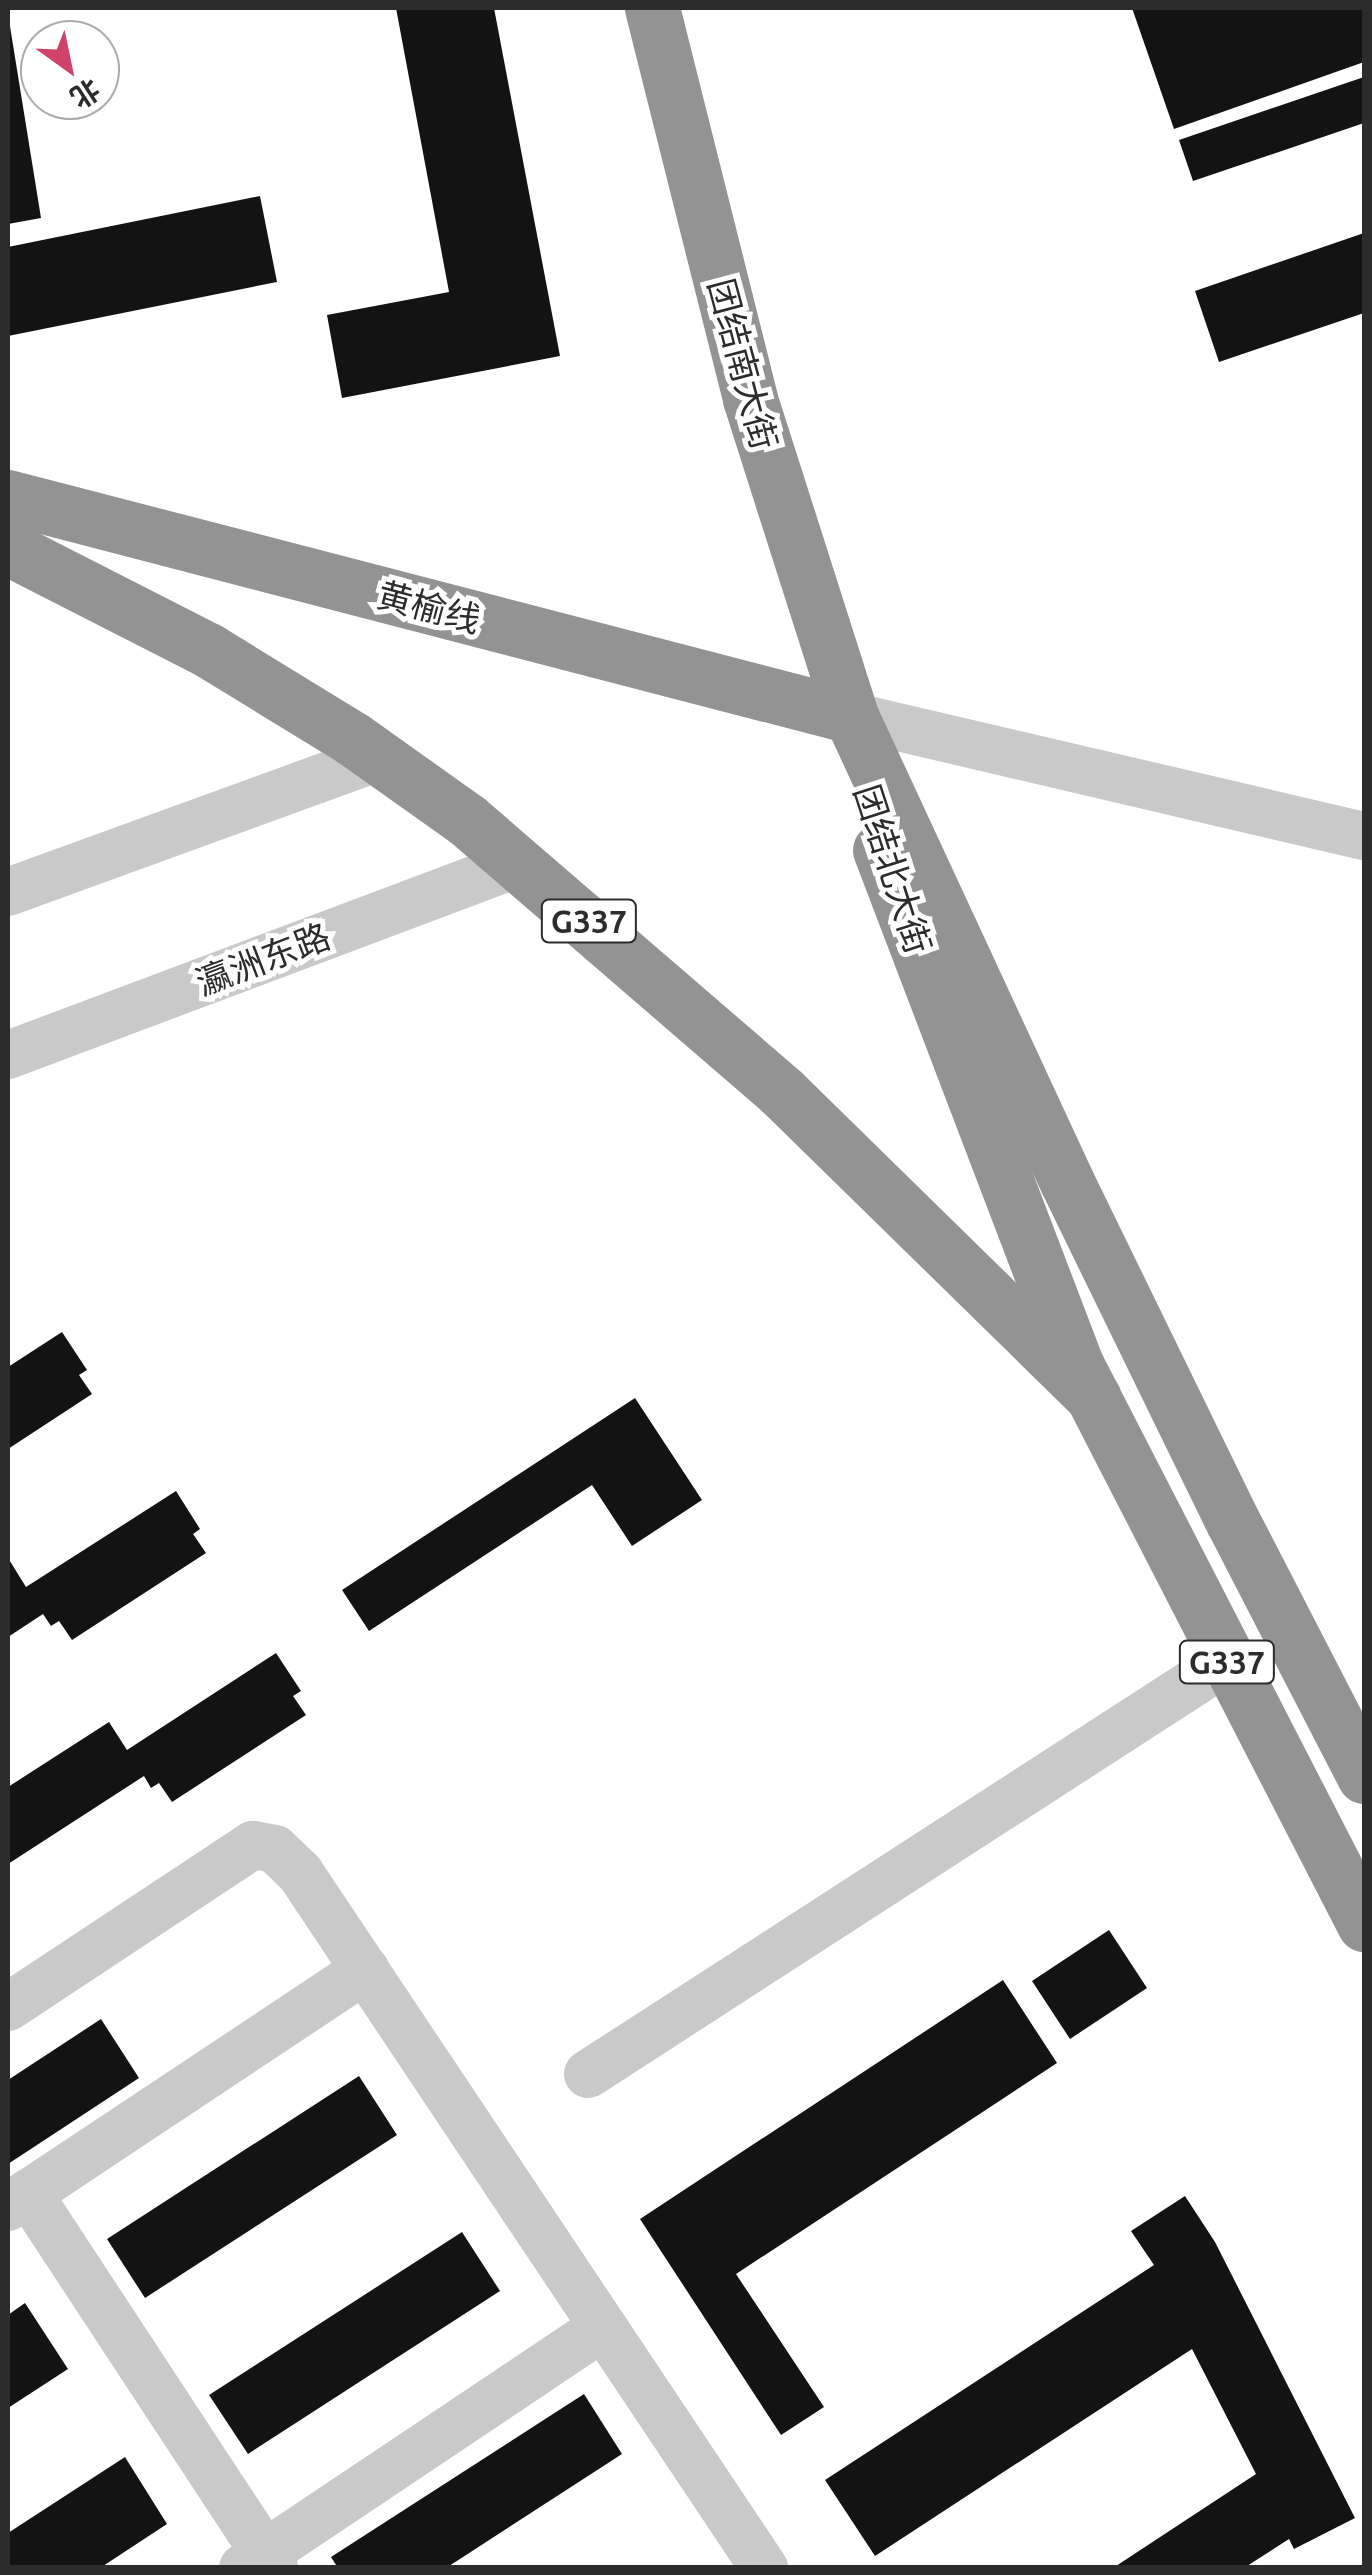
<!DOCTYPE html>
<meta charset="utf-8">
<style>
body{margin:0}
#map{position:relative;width:1372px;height:2575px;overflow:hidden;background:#fff;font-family:Ubuntu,"Noto Sans SC",sans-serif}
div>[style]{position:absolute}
.building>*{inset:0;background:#131313}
.minor>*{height:48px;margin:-24px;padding:0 24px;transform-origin:24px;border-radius:24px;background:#c9c9c9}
.highway>*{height:55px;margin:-27.5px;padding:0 27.5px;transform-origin:27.5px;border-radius:27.5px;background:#939393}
span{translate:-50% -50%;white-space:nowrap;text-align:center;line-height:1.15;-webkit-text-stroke:10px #fff;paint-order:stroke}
.shield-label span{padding:2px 8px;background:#fff;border:2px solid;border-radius:8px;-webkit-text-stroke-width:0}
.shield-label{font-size:32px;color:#2c2c2c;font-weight:700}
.street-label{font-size:35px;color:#2c2c2c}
.frame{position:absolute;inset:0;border:10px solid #2c2c2c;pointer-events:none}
.north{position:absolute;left:20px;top:20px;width:100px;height:100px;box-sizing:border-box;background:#fff;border:2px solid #ababab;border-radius:50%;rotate:147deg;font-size:28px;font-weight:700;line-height:40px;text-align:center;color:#2c2c2c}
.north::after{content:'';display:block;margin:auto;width:35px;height:45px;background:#ce4367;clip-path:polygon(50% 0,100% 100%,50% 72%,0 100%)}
</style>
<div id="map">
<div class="building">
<i style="clip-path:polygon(396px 8px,494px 8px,560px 356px,342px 398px,327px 315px,449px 292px)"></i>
<i style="clip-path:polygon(1132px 8px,1364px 8px,1364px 62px,1174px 129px)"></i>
<i style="clip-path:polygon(8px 14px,41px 218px,8px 224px)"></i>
<i style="clip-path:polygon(1364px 77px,1364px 123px,1193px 181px,1179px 140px)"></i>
<i style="clip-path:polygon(260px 196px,277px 282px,8px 336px,8px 247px)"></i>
<i style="clip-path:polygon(1364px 233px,1364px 313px,1219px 362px,1195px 291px)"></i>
<i style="clip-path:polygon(62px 1332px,87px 1370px,79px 1375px,92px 1394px,8px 1449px,8px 1367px)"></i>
<i style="clip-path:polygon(635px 1398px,702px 1500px,632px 1546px,592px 1485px,369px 1631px,342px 1590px)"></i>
<i style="clip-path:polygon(176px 1491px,200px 1529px,193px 1534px,206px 1553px,72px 1640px,59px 1621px,51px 1626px,43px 1614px,8px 1637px,8px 1558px,26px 1587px)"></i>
<i style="clip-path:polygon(276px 1653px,301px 1691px,293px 1696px,306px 1715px,172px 1802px,159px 1783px,151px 1788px,144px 1776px,8px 1864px,8px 1787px,109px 1722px,127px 1750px)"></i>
<i style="clip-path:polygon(1109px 1930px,1147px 1988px,1070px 2039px,1032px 1981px)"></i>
<i style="clip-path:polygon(1003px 1980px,1057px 2063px,736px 2274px,824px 2407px,781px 2435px,640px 2219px)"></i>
<i style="clip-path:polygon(101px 2019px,139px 2078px,8px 2164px,8px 2080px)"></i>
<i style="clip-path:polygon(359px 2076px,397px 2135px,145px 2298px,107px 2239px)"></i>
<i style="clip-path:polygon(1185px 2196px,1215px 2242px,1355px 2518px,1294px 2549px,1289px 2539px,1244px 2568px,1113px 2568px,1256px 2474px,1192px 2349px,875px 2556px,825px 2480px,1154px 2265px,1131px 2231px)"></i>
<i style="clip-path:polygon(462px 2232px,500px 2291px,248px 2454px,209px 2395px)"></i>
<i style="clip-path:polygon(25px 2303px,68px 2369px,8px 2408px,8px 2315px)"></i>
<i style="clip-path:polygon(584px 2394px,622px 2454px,446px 2568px,338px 2568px,331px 2557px)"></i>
<i style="clip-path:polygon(125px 2457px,167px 2524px,100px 2568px,8px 2568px,8px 2533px)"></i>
</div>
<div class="minor">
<i style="left:851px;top:716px;width:527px;rotate:13.17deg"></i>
<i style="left:8px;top:892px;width:394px;rotate:-20deg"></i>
<i style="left:8px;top:1055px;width:546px;rotate:-20.59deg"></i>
<i style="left:8px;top:2007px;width:294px;rotate:-33.5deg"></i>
<i style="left:253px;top:1845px;width:22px;rotate:10deg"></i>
<i style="left:275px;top:1849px;width:35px;rotate:44deg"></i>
<i style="left:300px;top:1873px;width:836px;rotate:56.27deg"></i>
<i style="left:588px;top:2074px;width:761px;rotate:-32.88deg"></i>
<i style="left:28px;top:2193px;width:448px;rotate:56.7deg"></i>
<i style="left:8px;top:2207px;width:429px;rotate:-33.6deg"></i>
<i style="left:243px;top:2568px;width:433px;rotate:-33.8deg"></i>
</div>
<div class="highway">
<i style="left:652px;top:8px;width:403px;rotate:75.9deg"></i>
<i style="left:750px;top:399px;width:333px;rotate:72.3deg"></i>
<i style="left:851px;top:716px;width:514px;rotate:65.13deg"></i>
<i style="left:1067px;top:1182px;width:378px;rotate:64deg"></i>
<i style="left:1233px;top:1522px;width:286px;rotate:62.7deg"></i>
<i style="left:8px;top:497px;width:871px;rotate:14.56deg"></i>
<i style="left:8px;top:548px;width:225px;rotate:27deg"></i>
<i style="left:208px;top:650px;width:170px;rotate:31.5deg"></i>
<i style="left:353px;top:739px;width:140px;rotate:35.4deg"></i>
<i style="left:467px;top:820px;width:416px;rotate:40.8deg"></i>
<i style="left:782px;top:1092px;width:436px;rotate:44.4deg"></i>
<i style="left:880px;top:850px;width:550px;rotate:69.13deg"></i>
<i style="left:1076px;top:1364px;width:630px;rotate:62.78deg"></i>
</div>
<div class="shield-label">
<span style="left:589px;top:921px">G337</span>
<span style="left:1227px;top:1662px">G337</span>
</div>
<div class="street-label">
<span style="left:743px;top:364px;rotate:75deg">团结南大街</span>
<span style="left:429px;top:607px;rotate:15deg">黄榆线</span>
<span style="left:893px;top:869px;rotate:72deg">团结北大街</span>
<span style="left:263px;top:959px;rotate:-21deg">瀛洲东路</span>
</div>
<div class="frame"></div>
<div class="north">北</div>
</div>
